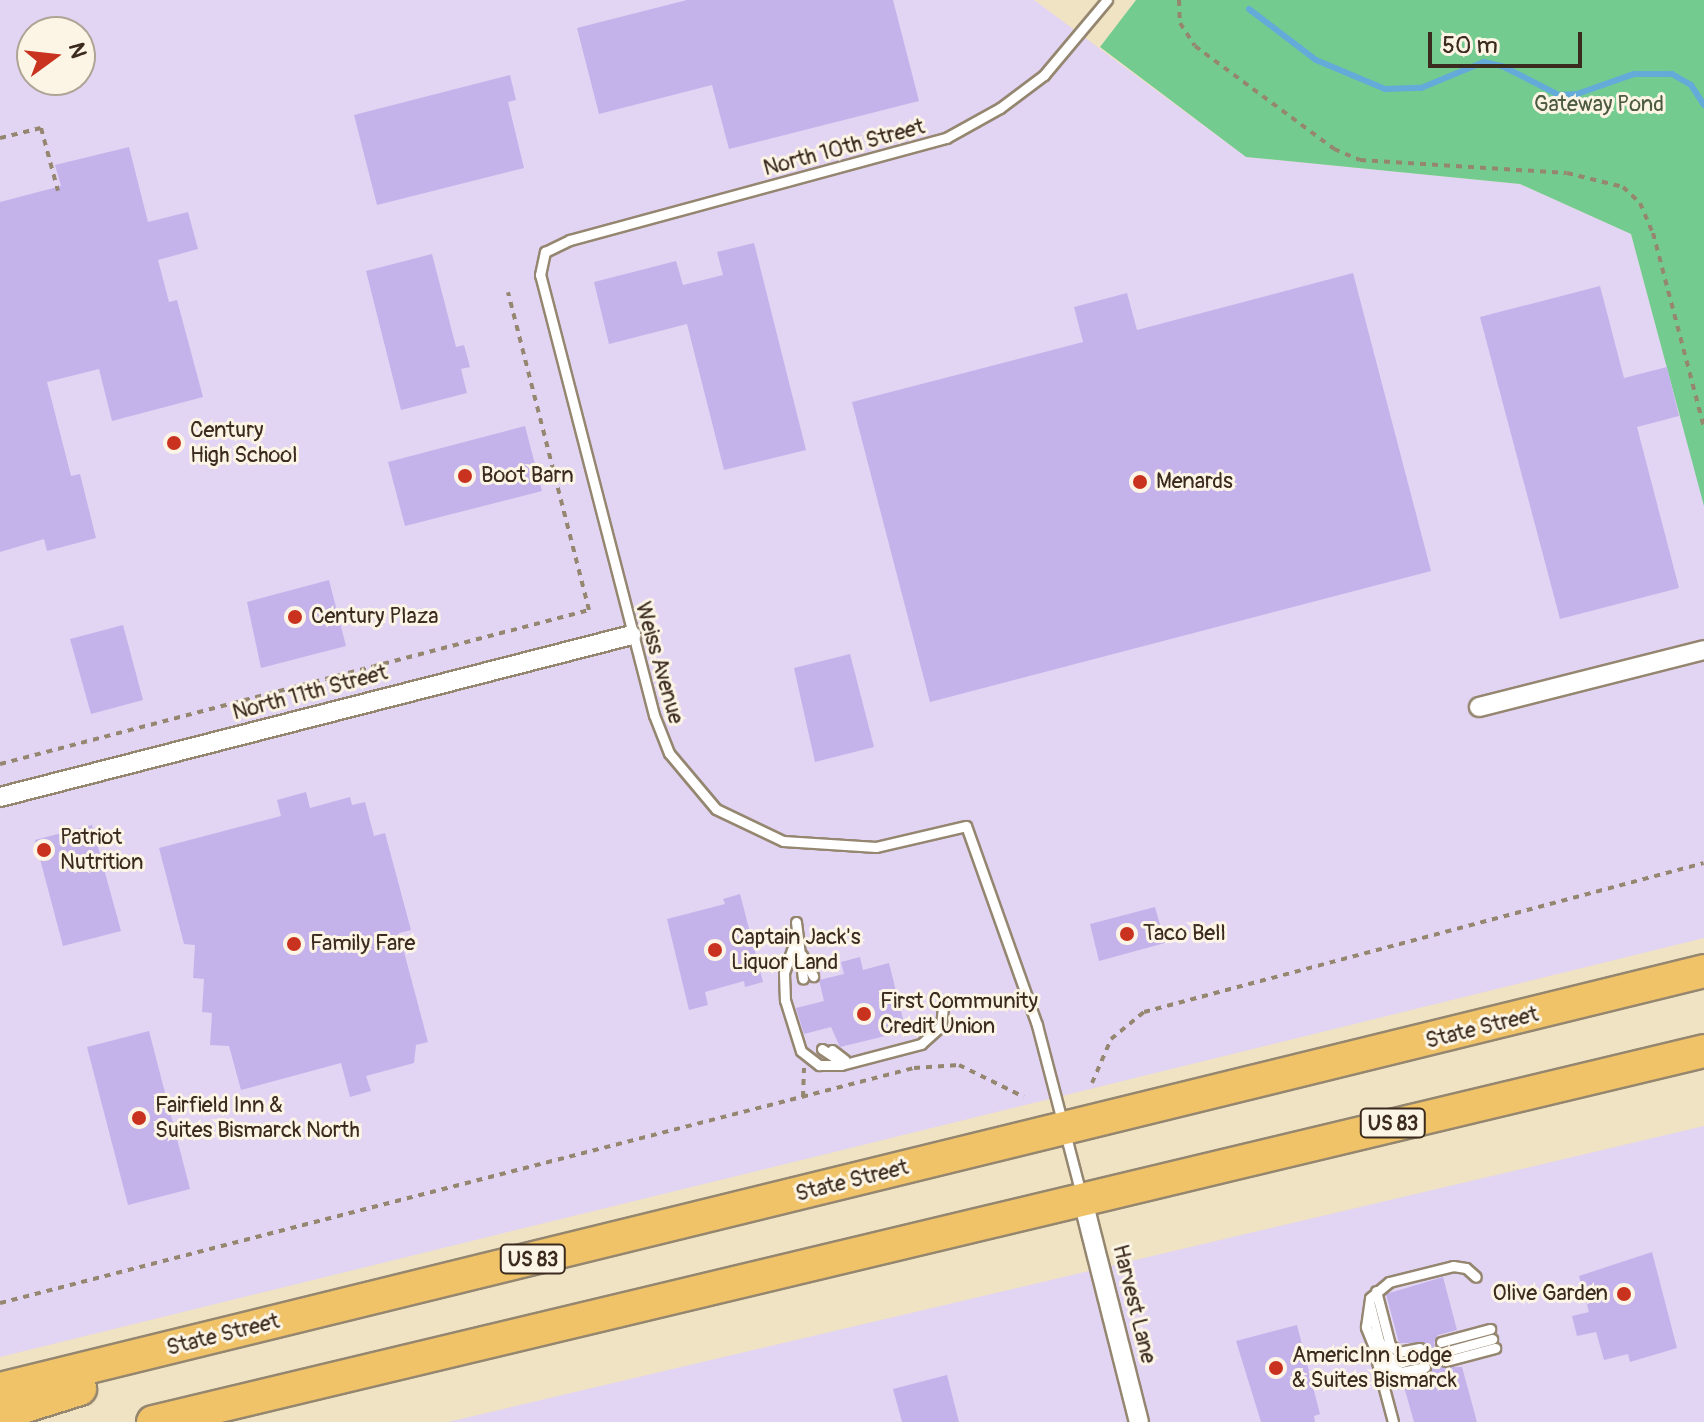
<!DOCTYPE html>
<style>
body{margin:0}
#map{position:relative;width:1704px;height:1422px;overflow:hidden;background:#efe3c3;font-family:Pangolin,sans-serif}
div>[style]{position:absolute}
.built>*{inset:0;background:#e2d4f3}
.green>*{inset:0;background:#74cb90}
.stream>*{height:6px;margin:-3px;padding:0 3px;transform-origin:3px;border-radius:3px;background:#64abda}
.building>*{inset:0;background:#c4b3eb}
.path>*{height:4px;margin-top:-2px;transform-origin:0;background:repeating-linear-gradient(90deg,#958670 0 6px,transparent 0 12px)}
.roads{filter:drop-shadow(2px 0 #958670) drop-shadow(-2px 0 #958670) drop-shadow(0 2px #958670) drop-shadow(0 -2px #958670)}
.lane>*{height:9px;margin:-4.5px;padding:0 4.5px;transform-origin:4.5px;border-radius:4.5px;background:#fff}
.street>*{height:18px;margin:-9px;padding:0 9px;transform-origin:9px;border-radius:9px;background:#fff}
.highway>*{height:32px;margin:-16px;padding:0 16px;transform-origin:16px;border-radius:16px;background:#f0c369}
.dots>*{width:22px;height:22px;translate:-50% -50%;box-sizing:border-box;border:4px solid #fcf5e5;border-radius:50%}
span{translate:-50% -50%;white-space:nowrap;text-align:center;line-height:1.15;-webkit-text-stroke:6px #fcf5e5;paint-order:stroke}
.shield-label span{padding:2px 6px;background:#fcf5e5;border:2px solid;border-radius:6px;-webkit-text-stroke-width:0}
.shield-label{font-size:20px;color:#3b2a1e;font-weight:700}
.park-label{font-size:22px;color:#4c5a40}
.street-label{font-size:22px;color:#3b2a1e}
.poi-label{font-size:22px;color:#3b2a1e}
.left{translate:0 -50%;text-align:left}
.right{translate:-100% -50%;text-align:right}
.north{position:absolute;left:16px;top:16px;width:80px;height:80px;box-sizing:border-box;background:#fcf5e5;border:2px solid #afa495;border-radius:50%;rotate:75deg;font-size:22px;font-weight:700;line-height:32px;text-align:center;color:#3b2a1e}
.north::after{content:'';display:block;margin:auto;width:28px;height:36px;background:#c8321e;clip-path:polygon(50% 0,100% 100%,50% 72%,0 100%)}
.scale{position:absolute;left:1428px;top:32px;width:154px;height:36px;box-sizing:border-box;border:4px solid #3b2a1e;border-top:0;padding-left:10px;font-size:24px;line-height:28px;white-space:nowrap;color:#3b2a1e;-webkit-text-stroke:6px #fcf5e5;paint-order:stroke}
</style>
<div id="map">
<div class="built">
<i style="clip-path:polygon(evenodd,0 0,1034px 0,1246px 157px,1520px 184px,1631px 234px,1704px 504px,1704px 938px,0 1357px,0 0,32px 32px,80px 32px,80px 80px,32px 80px,32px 32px)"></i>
<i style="clip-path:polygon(1704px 1126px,1704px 1422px,448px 1422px)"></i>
</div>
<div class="green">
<i style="clip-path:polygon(1136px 0,1704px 0,1704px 506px,1631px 234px,1520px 184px,1246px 157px,1100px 47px)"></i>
</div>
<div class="stream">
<i style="left:1249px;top:9px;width:84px;rotate:37.3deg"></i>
<i style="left:1316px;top:60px;width:75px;rotate:22.8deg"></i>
<i style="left:1385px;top:89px;width:36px;rotate:-2deg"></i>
<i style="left:1421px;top:88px;width:68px;rotate:-22.4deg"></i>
<i style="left:1484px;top:62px;width:18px;rotate:13deg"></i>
<i style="left:1502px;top:66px;width:64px;rotate:27deg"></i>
<i style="left:1559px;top:95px;width:18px;rotate:-3deg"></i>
<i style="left:1577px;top:94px;width:60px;rotate:-19.3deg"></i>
<i style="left:1634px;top:74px;width:38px"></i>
<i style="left:1672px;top:74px;width:22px;rotate:30deg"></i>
<i style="left:1691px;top:85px;width:24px;rotate:57deg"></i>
</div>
<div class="building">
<i style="clip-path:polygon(687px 0,893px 0,919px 101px,729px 149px,712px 85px,599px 114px,577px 28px)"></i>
<i style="clip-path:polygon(510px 75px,516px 100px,508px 102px,524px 168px,377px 205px,354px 115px)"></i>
<i style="clip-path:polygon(129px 147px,148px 222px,188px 212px,198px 249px,158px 260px,169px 302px,177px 300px,203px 397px,112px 421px,99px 369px,47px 382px,71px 476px,80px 474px,96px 538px,47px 551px,44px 539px,0 552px,0 202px,61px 186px,55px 165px)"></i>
<i style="clip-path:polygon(754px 243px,806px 450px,724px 470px,687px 324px,609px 344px,594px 282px,676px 261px,683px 285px,723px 275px,717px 252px)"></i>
<i style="clip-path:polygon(432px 254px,456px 347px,464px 345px,470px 367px,461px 369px,467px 393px,401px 410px,366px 271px)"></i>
<i style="clip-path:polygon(1353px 273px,1431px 571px,930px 702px,852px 402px,1083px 342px,1074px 307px,1127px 293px,1137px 330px)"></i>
<i style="clip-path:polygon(1600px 286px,1624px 378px,1667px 367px,1679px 416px,1637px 427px,1679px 588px,1560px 619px,1480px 317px)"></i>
<i style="clip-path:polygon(525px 426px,542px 491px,405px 526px,388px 462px)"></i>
<i style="clip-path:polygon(329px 580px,346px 646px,261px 668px,247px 602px)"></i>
<i style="clip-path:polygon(123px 625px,143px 700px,91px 714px,70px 639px)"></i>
<i style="clip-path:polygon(850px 654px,874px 747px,815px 762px,794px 668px)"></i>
<i style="clip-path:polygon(306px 792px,310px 808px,350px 797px,352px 805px,365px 802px,374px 836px,385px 833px,411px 930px,399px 933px,428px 1042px,416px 1045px,414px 1063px,366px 1076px,371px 1091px,350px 1097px,341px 1063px,241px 1090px,229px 1046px,210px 1045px,212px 1013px,202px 1012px,204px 979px,193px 978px,195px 945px,184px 944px,159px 848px,281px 816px,277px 800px)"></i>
<i style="clip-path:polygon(92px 825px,121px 931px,63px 946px,35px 840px)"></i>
<i style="clip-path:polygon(740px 894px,763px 982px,745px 987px,744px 981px,705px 992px,708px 1005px,689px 1010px,667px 919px,725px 904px,723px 899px)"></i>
<i style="clip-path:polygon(1155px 907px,1165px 943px,1099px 961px,1090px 924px)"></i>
<i style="clip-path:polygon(860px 957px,863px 970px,889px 963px,906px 1031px,840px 1047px,831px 1027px,804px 1034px,796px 1008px,824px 1001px,819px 980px,844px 974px,841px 962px)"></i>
<i style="clip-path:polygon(149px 1031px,190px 1189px,128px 1205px,87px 1047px)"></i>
<i style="clip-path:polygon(1652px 1252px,1677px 1348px,1630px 1362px,1628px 1354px,1604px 1360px,1596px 1332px,1577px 1336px,1572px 1316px,1589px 1312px,1579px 1276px)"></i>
<i style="clip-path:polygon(1443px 1277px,1457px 1330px,1438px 1335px,1434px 1343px,1441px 1367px,1462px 1367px,1477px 1422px,1414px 1422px,1403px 1383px,1427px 1376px,1432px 1366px,1425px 1343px,1399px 1343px,1386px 1294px)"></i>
<i style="clip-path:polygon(1297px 1325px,1320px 1414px,1314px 1416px,1315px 1422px,1261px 1422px,1236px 1341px)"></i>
<i style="clip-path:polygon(947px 1375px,959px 1422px,902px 1422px,893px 1389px)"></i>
</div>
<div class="path">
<i style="left:1179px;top:0;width:23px;rotate:88deg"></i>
<i style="left:1180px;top:23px;width:27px;rotate:57deg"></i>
<i style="left:1195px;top:46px;width:173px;rotate:36.5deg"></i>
<i style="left:1334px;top:149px;width:28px;rotate:23deg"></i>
<i style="left:1360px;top:160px;width:207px;rotate:3.6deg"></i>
<i style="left:1567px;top:173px;width:58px;rotate:14deg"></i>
<i style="left:1623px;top:187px;width:23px;rotate:43deg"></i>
<i style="left:1640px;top:203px;width:33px;rotate:67deg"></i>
<i style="left:1653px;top:233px;width:202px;rotate:75.3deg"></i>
<i style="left:0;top:138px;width:42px;rotate:-13.7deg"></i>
<i style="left:41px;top:128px;width:65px;rotate:74.9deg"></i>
<i style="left:0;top:764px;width:609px;rotate:-14.65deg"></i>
<i style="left:589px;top:610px;width:328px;rotate:-104.3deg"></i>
<i style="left:1092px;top:1083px;width:48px;rotate:-66.6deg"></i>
<i style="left:1111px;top:1039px;width:43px;rotate:-39.3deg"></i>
<i style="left:1144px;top:1012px;width:579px;rotate:-14.9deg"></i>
<i style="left:803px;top:1097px;width:29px;rotate:-88deg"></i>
<i style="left:0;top:1303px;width:944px;rotate:-14.42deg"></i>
<i style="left:914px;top:1068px;width:45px;rotate:-3.8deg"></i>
<i style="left:959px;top:1065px;width:72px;rotate:26.2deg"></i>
</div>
<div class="roads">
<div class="lane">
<i style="left:796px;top:922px;width:57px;rotate:83deg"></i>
<i style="left:795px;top:941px;width:34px;rotate:109deg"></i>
<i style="left:784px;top:973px;width:27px;rotate:88deg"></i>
<i style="left:785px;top:1000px;width:53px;rotate:72.6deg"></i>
<i style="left:801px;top:1051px;width:23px;rotate:38deg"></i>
<i style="left:819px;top:1065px;width:22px"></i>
<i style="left:841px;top:1065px;width:83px;rotate:-14.7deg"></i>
<i style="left:921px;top:1044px;width:27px;rotate:-42deg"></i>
<i style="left:941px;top:1026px;width:20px;rotate:-84deg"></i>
<i style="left:802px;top:955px;width:24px;rotate:62deg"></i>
<i style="left:822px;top:1049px;width:23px;rotate:34deg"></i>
<i style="left:832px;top:1050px;width:16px;rotate:38deg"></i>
<i style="left:1081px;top:1194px;width:175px;rotate:-104.6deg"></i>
<i style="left:1037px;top:1025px;width:211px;rotate:-109.6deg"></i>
<i style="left:966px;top:826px;width:92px;rotate:166.9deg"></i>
<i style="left:876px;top:847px;width:93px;rotate:-176.3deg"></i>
<i style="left:783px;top:841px;width:74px;rotate:-154.5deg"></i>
<i style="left:716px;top:809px;width:73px;rotate:-130deg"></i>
<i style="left:669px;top:753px;width:41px;rotate:-111.5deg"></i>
<i style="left:654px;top:715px;width:455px;rotate:-104.5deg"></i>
<i style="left:540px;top:275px;width:24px;rotate:-78deg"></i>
<i style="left:545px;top:252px;width:28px;rotate:-26deg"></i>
<i style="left:570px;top:240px;width:390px;rotate:-15.2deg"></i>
<i style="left:946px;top:138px;width:62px;rotate:-29.1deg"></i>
<i style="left:1000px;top:108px;width:55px;rotate:-36.9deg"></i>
<i style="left:1044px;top:75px;width:98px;rotate:-50deg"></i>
<i style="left:1376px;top:1291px;width:56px;rotate:75.5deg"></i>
<i style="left:1390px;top:1345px;width:11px;rotate:38deg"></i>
<i style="left:1399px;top:1352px;width:21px;rotate:-11deg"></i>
<i style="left:1370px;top:1305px;width:37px;rotate:76deg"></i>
<i style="left:1379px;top:1341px;width:20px;rotate:57deg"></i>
<i style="left:1390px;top:1358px;width:13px;rotate:18deg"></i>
<i style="left:1402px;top:1362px;width:21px;rotate:-14deg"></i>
<i style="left:1441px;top:1342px;width:51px;rotate:-14.9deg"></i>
<i style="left:1444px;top:1352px;width:50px;rotate:-15.2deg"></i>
<i style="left:1376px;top:1358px;width:66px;rotate:75.1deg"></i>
<i style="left:1446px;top:1361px;width:51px;rotate:-14.9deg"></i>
<i style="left:1425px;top:1367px;width:24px;rotate:168deg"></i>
<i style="left:1402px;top:1372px;width:24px;rotate:-156deg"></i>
<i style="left:1380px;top:1362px;width:38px;rotate:-112deg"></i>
<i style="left:1366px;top:1327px;width:29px;rotate:-82deg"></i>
<i style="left:1370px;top:1298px;width:25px;rotate:-40deg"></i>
<i style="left:1389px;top:1282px;width:66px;rotate:-14deg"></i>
<i style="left:1453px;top:1266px;width:13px;rotate:9deg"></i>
<i style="left:1466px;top:1268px;width:13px;rotate:42deg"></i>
</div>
<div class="street">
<i style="left:1479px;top:707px;width:232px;rotate:-14.2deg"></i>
<i style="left:0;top:797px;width:652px;rotate:-14.38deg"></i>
<i style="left:1082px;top:1197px;width:232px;rotate:75.8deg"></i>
</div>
<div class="highway">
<i style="left:0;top:1389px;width:1755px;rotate:-13.78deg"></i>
<i style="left:0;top:1414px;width:84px;rotate:-17.4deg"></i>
<i style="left:153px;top:1422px;width:1595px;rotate:-13.45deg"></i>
</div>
</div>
<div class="dots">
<i style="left:174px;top:443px;background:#c8321e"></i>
<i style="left:465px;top:476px;background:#c8321e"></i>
<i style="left:1140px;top:482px;background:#c8321e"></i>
<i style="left:295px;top:617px;background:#c8321e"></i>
<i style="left:44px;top:850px;background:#c8321e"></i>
<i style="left:1127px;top:934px;background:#c8321e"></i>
<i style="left:294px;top:944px;background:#c8321e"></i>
<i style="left:715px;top:950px;background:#c8321e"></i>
<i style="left:864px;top:1014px;background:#c8321e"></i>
<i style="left:139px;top:1118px;background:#c8321e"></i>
<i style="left:1624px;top:1294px;background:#c8321e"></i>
<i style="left:1276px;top:1368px;background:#c8321e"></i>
</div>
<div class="shield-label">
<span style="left:1393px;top:1123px">US 83</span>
<span style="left:533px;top:1259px">US 83</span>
</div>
<div class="park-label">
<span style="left:1599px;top:105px">Gateway Pond</span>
</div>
<div class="street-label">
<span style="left:844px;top:148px;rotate:-15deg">North 10th Street</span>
<span style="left:659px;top:663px;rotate:74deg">Weiss Avenue</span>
<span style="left:310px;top:693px;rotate:-15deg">North 11th Street</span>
<span style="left:1482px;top:1028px;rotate:-14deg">State Street</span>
<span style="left:852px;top:1181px;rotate:-14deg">State Street</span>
<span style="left:1134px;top:1304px;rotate:76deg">Harvest Lane</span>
<span style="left:223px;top:1335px;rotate:-14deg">State Street</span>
</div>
<div class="poi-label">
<span class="left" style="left:190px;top:443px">Century<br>High School</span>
<span class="left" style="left:481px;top:476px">Boot Barn</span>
<span class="left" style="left:1156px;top:482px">Menards</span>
<span class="left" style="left:311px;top:617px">Century Plaza</span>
<span class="left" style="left:60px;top:850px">Patriot<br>Nutrition</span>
<span class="left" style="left:1143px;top:934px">Taco Bell</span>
<span class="left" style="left:731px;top:950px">Captain Jack's<br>Liquor Land</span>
<span class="left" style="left:310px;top:944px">Family Fare</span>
<span class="left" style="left:880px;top:1014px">First Community<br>Credit Union</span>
<span class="left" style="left:155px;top:1118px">Fairfield Inn &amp;<br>Suites Bismarck North</span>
<span class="right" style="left:1608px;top:1294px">Olive Garden</span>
<span class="left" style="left:1292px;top:1368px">AmericInn Lodge<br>&amp; Suites Bismarck</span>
</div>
<div class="north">N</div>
<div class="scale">50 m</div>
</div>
